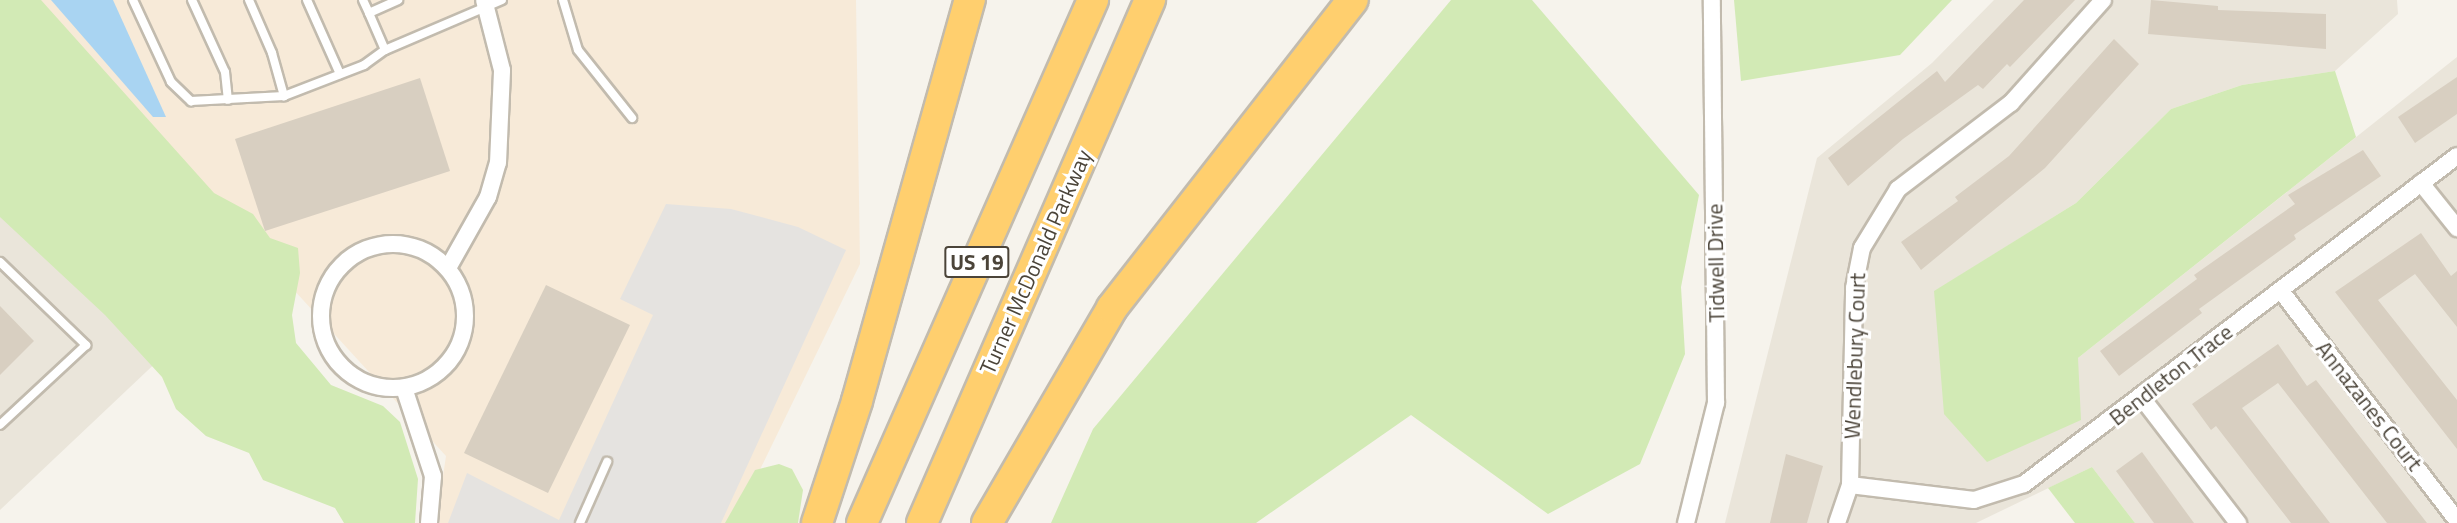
<!DOCTYPE html>
<style>
body{margin:0}
#map{position:relative;width:2457px;height:523px;overflow:hidden;background:#f6f3ec;font-family:"Titillium Web",sans-serif}
div>[style]{position:absolute}
.residential>*{inset:0;background:#eae5da}
.commercial>*{inset:0;background:#f7ead8}
.green>*{inset:0;background:#d2eab5}
.parking>*{inset:0;background:#e5e3e0}
.water>*{inset:0;background:#a9d4f2}
.building>*{inset:0;background:#d8cfc1}
.roads{filter:drop-shadow(2px 0 #c2bbae) drop-shadow(-2px 0 #c2bbae) drop-shadow(0 2px #c2bbae) drop-shadow(0 -2px #c2bbae)}
.service>*{height:8px;margin:-4px;padding:0 4px;transform-origin:4px;border-radius:4px;background:#fff}
.minor>*{height:16px;margin:-8px;padding:0 8px;transform-origin:8px;border-radius:8px;background:#fff}
.minor>.ring{margin:-8px;padding:0;box-sizing:content-box;background:none;border:16px solid #fff;border-radius:50%}
.motorway>*{height:30px;margin:-15px;padding:0 15px;transform-origin:15px;border-radius:15px;background:#ffcf6e}
span{translate:-50% -50%;white-space:nowrap;text-align:center;line-height:1.15;-webkit-text-stroke:6px #fff;paint-order:stroke}
.shield-label span{padding:2px 4px;background:#fff;border:2px solid;border-radius:4px;-webkit-text-stroke-width:0}
.shield-label{font-size:21px;color:#4b4439;font-weight:700}
.street-label{font-size:22px;color:#4b4439}
</style>
<div id="map">
<div class="residential">
<i style="clip-path:polygon(1994px 0,2397px 0,2398px 14px,2335px 71px,2242px 85px,2171px 109px,2076px 203px,1935px 291px,2078px 358px,2457px 57px,2457px 523px,2135px 523px,2092px 467px,1976px 523px,1725px 523px,1817px 158px,1932px 63px)"></i>
<i style="clip-path:polygon(0 196px,164px 355px,0 510px)"></i>
</div>
<div class="commercial">
<i style="clip-path:polygon(39px 0,856px 0,860px 264px,734px 523px,436px 523px,446px 456px,216px 205px)"></i>
</div>
<div class="green">
<i style="clip-path:polygon(0 0,41px 0,214px 193px,253px 214px,270px 238px,298px 248px,300px 273px,292px 315px,296px 343px,331px 385px,383px 406px,400px 422px,418px 479px,415px 523px,344px 523px,335px 508px,263px 480px,249px 453px,206px 436px,176px 409px,162px 377px,105px 315px,0 217px)"></i>
<i style="clip-path:polygon(1451px 0,1532px 0,1699px 195px,1681px 287px,1685px 354px,1640px 464px,1548px 514px,1411px 415px,1256px 523px,1051px 523px,1093px 429px)"></i>
<i style="clip-path:polygon(1734px 0,1952px 0,1900px 55px,1741px 81px)"></i>
<i style="clip-path:polygon(2335px 71px,2356px 137px,2078px 358px,2081px 420px,1987px 462px,1944px 414px,1934px 291px,2076px 203px,2171px 109px,2242px 85px)"></i>
<i style="clip-path:polygon(779px 464px,792px 469px,803px 490px,798px 523px,725px 523px,755px 470px)"></i>
<i style="clip-path:polygon(2092px 467px,2135px 523px,2075px 523px,2048px 488px)"></i>
</div>
<div class="parking">
<i style="clip-path:polygon(666px 204px,731px 209px,798px 227px,846px 250px,721px 523px,448px 523px,467px 473px,559px 520px,653px 315px,620px 299px)"></i>
</div>
<div class="water">
<i style="clip-path:polygon(51px 0,113px 0,166px 117px,153px 117px)"></i>
</div>
<div class="building">
<i style="clip-path:polygon(2024px 0,2075px 0,2010px 67px,2007px 64px,1983px 89px,1978px 85px,1903px 139px,1848px 186px,1828px 158px,1937px 71px,1945px 82px)"></i>
<i style="clip-path:polygon(2151px 0,2218px 6px,2218px 10px,2326px 14px,2326px 49px,2148px 34px)"></i>
<i style="clip-path:polygon(2114px 39px,2139px 64px,2045px 168px,1921px 270px,1901px 242px,1958px 201px,1955px 197px,2009px 156px)"></i>
<i style="clip-path:polygon(2457px 77px,2457px 114px,2415px 143px,2398px 117px)"></i>
<i style="clip-path:polygon(420px 78px,450px 171px,265px 231px,235px 139px)"></i>
<i style="clip-path:polygon(2363px 150px,2381px 176px,2294px 235px,2296px 239px,2199px 309px,2202px 313px,2119px 376px,2100px 351px,2197px 279px,2194px 275px,2295px 204px,2288px 195px)"></i>
<i style="clip-path:polygon(2421px 233px,2451px 276px,2457px 271px,2457px 327px,2415px 274px,2378px 300px,2457px 400px,2457px 449px,2335px 292px)"></i>
<i style="clip-path:polygon(546px 285px,630px 325px,548px 493px,464px 453px)"></i>
<i style="clip-path:polygon(0 306px,34px 341px,0 375px)"></i>
<i style="clip-path:polygon(2278px 344px,2307px 386px,2316px 380px,2427px 523px,2387px 523px,2278px 383px,2242px 408px,2330px 523px,2291px 523px,2216px 426px,2211px 430px,2192px 404px)"></i>
<i style="clip-path:polygon(2142px 452px,2194px 523px,2154px 523px,2116px 471px)"></i>
<i style="clip-path:polygon(1786px 454px,1823px 466px,1807px 523px,1770px 523px)"></i>
</div>
<div class="roads">
<div class="service">
<i style="left:133px;top:0;width:90px;rotate:65.1deg"></i>
<i style="left:171px;top:82px;width:28px;rotate:44deg"></i>
<i style="left:191px;top:101px;width:93px;rotate:-3.1deg"></i>
<i style="left:284px;top:96px;width:86px;rotate:-21.2deg"></i>
<i style="left:364px;top:65px;width:26px;rotate:-36deg"></i>
<i style="left:385px;top:50px;width:127px;rotate:-23.1deg"></i>
<i style="left:192px;top:0;width:79px;rotate:65.4deg"></i>
<i style="left:225px;top:72px;width:28px;rotate:84deg"></i>
<i style="left:249px;top:0;width:58px;rotate:66.5deg"></i>
<i style="left:272px;top:53px;width:45px;rotate:74.4deg"></i>
<i style="left:307px;top:0;width:81px;rotate:66deg"></i>
<i style="left:363px;top:0;width:14px;rotate:65deg"></i>
<i style="left:563px;top:0;width:52px;rotate:73.3deg"></i>
<i style="left:578px;top:50px;width:87px;rotate:51.5deg"></i>
<i style="left:385px;top:50px;width:40px;rotate:-113.4deg"></i>
<i style="left:369px;top:13px;width:32px;rotate:-24deg"></i>
<i style="left:0;top:262px;width:120px;rotate:44deg"></i>
<i style="left:86px;top:345px;width:117px;rotate:137.1deg"></i>
<i style="left:580px;top:523px;width:67px;rotate:-66.1deg"></i>
</div>
<div class="minor">
<i style="left:2421px;top:183px;width:58px;rotate:51.3deg"></i>
<i class="ring" style="left:321px;top:244px;width:128px;height:128px"></i>
<i style="left:448px;top:268px;width:81px;rotate:-60.6deg"></i>
<i style="left:488px;top:197px;width:35px;rotate:-74deg"></i>
<i style="left:498px;top:163px;width:93px;rotate:-87.5deg"></i>
<i style="left:502px;top:70px;width:72px;rotate:-104.4deg"></i>
<i style="left:2281px;top:291px;width:289px;rotate:52.5deg"></i>
<i style="left:404px;top:388px;width:93px;rotate:71.8deg"></i>
<i style="left:433px;top:476px;width:47px;rotate:94.9deg"></i>
<i style="left:2142px;top:398px;width:158px;rotate:52.5deg"></i>
<i style="left:1850px;top:485px;width:125px;rotate:6.9deg"></i>
<i style="left:1974px;top:500px;width:52px;rotate:-17.7deg"></i>
<i style="left:2024px;top:484px;width:543px;rotate:-37.14deg"></i>
<i style="left:1686px;top:523px;width:124px;rotate:-76deg"></i>
<i style="left:1716px;top:403px;width:403px;rotate:-90.6deg"></i>
<i style="left:1837px;top:523px;width:40px;rotate:-71.1deg"></i>
<i style="left:1850px;top:485px;width:197px;rotate:-88.8deg"></i>
<i style="left:1854px;top:288px;width:41px;rotate:-78.7deg"></i>
<i style="left:1862px;top:248px;width:69px;rotate:-58.6deg"></i>
<i style="left:1898px;top:189px;width:142px;rotate:-37.3deg"></i>
<i style="left:2011px;top:103px;width:138px;rotate:-48.2deg"></i>
</div>
<div class="motorway">
<i style="left:817px;top:523px;width:128px;rotate:-71.8deg"></i>
<i style="left:857px;top:401px;width:417px;rotate:-74.3deg"></i>
<i style="left:862px;top:523px;width:572px;rotate:-66.17deg"></i>
<i style="left:922px;top:523px;width:571px;rotate:-66.45deg"></i>
<i style="left:987px;top:523px;width:249px;rotate:-59.8deg"></i>
<i style="left:1112px;top:308px;width:391px;rotate:-52deg"></i>
</div>
</div>
<div class="shield-label">
<span style="left:977px;top:262px">US 19</span>
</div>
<div class="street-label">
<span style="left:1036px;top:262px;rotate:-66deg">Turner McDonald Parkway</span>
<span style="left:1716px;top:263px;rotate:-91deg">Tidwell Drive</span>
<span style="left:1855px;top:356px;rotate:-88deg">Wendlebury Court</span>
<span style="left:2171px;top:375px;rotate:-38deg">Bendleton Trace</span>
<span style="left:2369px;top:406px;rotate:52deg">Annazanes Court</span>
</div>
</div>
